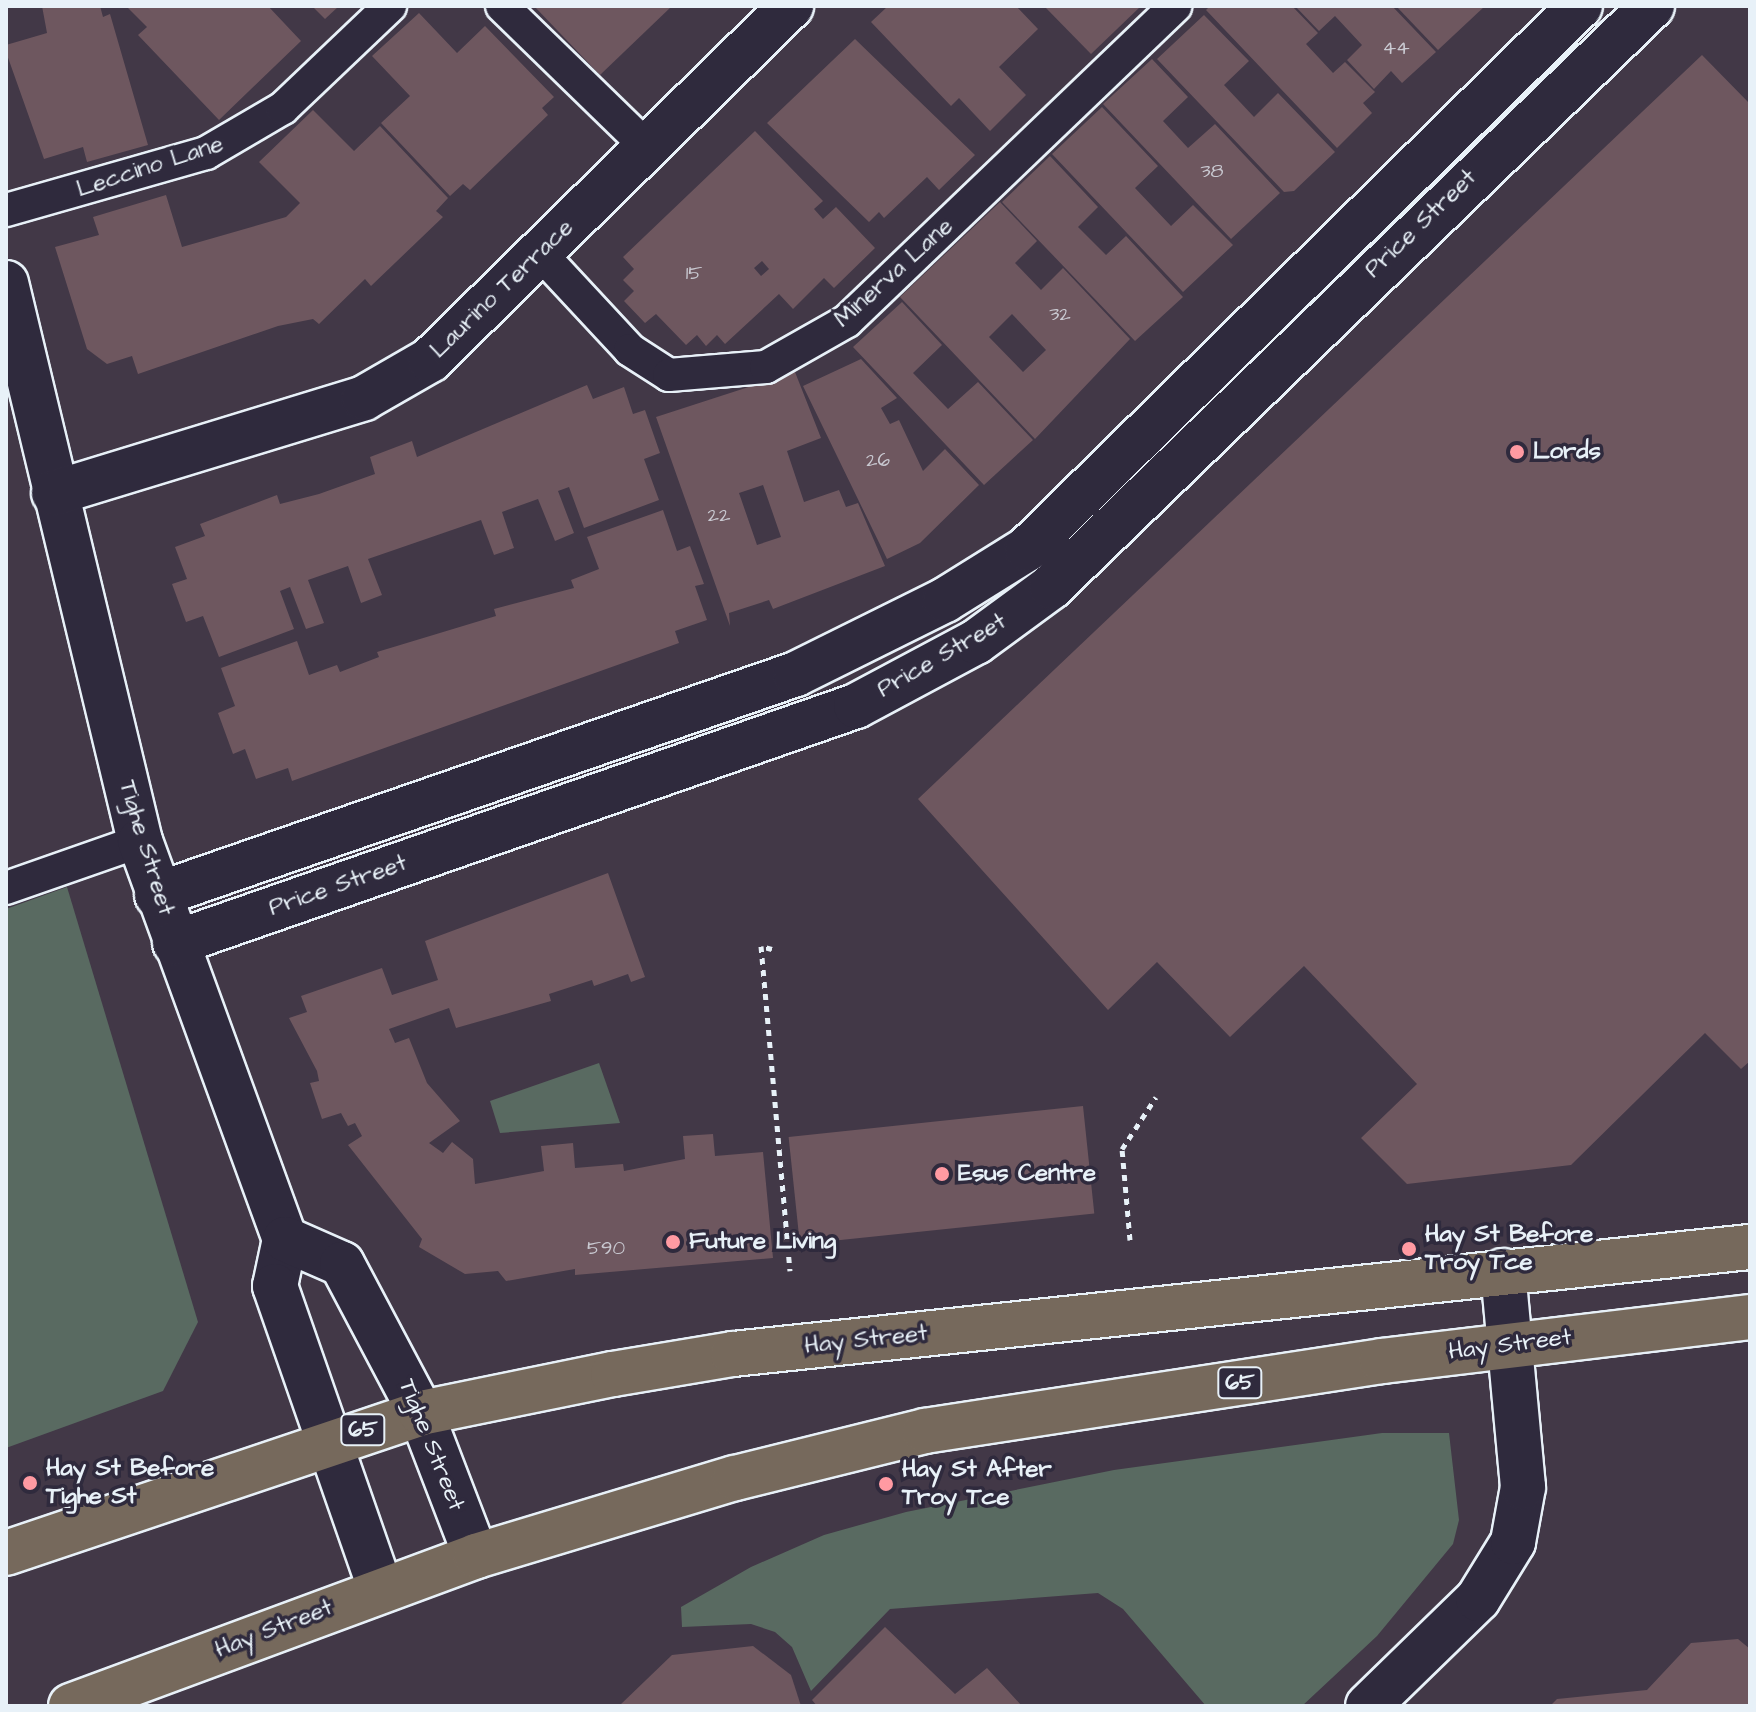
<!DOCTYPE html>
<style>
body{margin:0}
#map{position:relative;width:1756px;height:1712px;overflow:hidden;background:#423847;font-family:"Architects Daughter",sans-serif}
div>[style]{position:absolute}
.green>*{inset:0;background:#596a61}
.building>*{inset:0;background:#6e575f;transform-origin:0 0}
.path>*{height:5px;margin-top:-2.5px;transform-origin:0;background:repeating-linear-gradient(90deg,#e8f1f8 0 6px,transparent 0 12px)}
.roads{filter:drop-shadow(2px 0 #e8f1f8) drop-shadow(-2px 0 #e8f1f8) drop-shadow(0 2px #e8f1f8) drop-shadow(0 -2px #e8f1f8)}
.lane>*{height:32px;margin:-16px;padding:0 16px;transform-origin:16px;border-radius:16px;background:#2f2a3d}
.street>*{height:44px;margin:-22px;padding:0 22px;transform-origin:22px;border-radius:22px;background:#2f2a3d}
.primary>*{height:44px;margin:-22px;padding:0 22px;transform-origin:22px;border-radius:22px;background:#76695c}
.dots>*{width:22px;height:22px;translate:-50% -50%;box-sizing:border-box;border:4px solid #2f2a3d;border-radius:50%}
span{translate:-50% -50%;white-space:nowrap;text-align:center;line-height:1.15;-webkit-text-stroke:7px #2f2a3d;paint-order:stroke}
.number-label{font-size:20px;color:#cacad2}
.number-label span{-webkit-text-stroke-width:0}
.shield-label span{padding:2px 6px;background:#2f2a3d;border:2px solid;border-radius:6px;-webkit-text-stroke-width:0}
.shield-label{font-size:22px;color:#e8f1f8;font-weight:700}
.street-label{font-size:24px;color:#e8f1f8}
.poi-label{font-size:24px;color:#e8f1f8;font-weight:700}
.left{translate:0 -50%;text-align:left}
.frame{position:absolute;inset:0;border:8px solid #e8f1f8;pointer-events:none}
</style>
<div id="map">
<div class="green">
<div style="clip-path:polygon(67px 887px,198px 1322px,163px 1391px,6px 1448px,6px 909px)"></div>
<div style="clip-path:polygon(599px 1063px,620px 1123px,500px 1133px,490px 1101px)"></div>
<div style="clip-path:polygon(1382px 1433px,1449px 1433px,1459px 1520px,1453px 1544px,1377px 1636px,1302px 1706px,1206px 1706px,1123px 1609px,1098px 1593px,890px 1609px,811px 1691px,792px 1647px,775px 1632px,751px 1624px,682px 1627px,681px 1607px,751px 1567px,824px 1535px,906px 1512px,1114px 1470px)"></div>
</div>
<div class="building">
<div style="clip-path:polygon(42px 6px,100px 6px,103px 17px,110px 14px,148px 145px,87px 162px,83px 147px,44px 159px,6px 52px,6px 45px,47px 33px)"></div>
<div style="clip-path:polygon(268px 6px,301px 41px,219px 120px,138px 35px,147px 27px,128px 8px)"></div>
<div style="clip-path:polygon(312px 6px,339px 6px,325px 19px)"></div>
<div style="clip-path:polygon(534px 6px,672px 6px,600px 75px)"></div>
<div style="clip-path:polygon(888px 6px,1016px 6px,1038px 29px,999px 67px,1026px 95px,990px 131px,959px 98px,951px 106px,871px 22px)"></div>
<div style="clip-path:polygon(1044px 6px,1141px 6px,1091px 54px)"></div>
<div style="clip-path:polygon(1210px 6px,1292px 6px,1318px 33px,1306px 44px,1333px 73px,1345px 62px,1375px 92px,1363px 103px,1372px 113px,1337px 148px,1206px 10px)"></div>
<div style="clip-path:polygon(1295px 6px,1392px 6px,1436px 52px,1402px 83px,1391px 71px,1374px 89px,1347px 60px,1362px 45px,1335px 16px,1319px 31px)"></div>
<div style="clip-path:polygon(1396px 6px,1485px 6px,1438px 50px)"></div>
<div style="clip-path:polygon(419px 13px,457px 53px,485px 26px,554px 97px,542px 108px,548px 115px,470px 190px,463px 184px,450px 196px,381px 123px,410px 96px,372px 56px)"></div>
<div style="clip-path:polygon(1204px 15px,1249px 61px,1224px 85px,1254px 117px,1278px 93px,1335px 152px,1294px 191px,1284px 192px,1157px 59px)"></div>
<div style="clip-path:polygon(855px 39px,975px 155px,939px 190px,927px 177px,884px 218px,879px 212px,869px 222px,767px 123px)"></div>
<div style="clip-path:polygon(1702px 55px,1750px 104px,1750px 1061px,1741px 1069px,1705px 1033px,1571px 1165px,1407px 1184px,1361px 1138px,1417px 1084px,1304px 966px,1230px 1037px,1157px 962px,1108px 1010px,918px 799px)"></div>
<div style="clip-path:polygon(1152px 59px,1188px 97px,1163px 121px,1188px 148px,1215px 124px,1280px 193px,1231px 239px,1103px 104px)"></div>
<div style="clip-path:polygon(1102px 107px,1158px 166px,1135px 188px,1171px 226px,1193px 205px,1233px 245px,1183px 292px,1052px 154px)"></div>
<div style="clip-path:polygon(313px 110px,354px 151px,380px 126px,448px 198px,436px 211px,443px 217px,371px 286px,365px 279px,319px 324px,313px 319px,278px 326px,138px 374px,132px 356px,107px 364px,87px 349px,55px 247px,99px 235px,93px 217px,166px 195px,182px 247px,286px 217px,300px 203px,259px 162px)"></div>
<div style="clip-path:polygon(evenodd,755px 131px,823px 201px,814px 209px,823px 219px,836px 207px,875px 248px,834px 288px,824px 278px,793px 309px,779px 294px,725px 344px,717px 335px,706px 346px,697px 335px,686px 345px,656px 314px,645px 323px,624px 301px,634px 291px,623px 280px,634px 269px,623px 257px,755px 131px,762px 261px,769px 269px,761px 276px,754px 268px,762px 261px)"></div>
<div style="clip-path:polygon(1050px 156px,1098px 207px,1078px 227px,1106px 255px,1126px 236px,1183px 297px,1135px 341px,1002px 202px)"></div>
<div style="clip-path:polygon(evenodd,1000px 202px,1037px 241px,1015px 263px,1041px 290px,1063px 268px,1130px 339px,1035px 439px,900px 297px,1000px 202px,1012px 314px,1046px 350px,1023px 372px,989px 337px,1012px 314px)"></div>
<div style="clip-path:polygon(902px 302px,942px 345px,913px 373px,948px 409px,978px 382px,1033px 440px,984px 485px,853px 347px)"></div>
<div style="clip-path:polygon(861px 359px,897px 398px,881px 408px,890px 424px,899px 420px,923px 471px,945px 449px,979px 485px,920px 543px,887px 559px,803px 386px)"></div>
<div style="clip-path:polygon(evenodd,795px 372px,821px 438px,787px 451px,804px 502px,839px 490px,846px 507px,858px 503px,885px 566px,773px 609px,769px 600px,729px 613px,730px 626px,656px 417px,795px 372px,763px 485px,781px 537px,757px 545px,739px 493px,763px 485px)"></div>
<div style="clip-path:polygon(587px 385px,593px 399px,624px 387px,633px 414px,645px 410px,660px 453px,644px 459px,659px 500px,584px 528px,569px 487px,558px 491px,574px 533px,555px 541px,538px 499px,502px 512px,514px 548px,494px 555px,481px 520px,368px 559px,382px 595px,361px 603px,348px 566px,308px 580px,324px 623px,306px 629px,290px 587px,280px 591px,294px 629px,219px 657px,203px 616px,186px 622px,172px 584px,187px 579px,175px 547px,205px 536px,200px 524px,277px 495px,280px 504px,319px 494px,375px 474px,370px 457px,412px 441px,417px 457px)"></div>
<div style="clip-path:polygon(663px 510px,677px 551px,690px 546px,704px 584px,695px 586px,707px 620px,675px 631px,679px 643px,292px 781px,288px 768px,256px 779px,245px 749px,233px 754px,218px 713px,235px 706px,221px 668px,297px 641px,309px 675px,337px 665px,340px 672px,379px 657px,377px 652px,496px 616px,494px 609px,574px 588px,571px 580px,599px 569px,587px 537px)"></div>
<div style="clip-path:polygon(608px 873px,645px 977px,631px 982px,628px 974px,594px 986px,592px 980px,549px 994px,551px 1001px,456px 1028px,449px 1008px,389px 1029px,395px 1043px,409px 1038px,427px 1083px,460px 1121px,429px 1143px,443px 1153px,452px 1142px,473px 1159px,475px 1184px,544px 1171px,541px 1146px,573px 1143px,575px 1168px,623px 1164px,624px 1171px,685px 1159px,683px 1136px,713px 1134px,715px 1156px,763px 1152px,773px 1258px,575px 1275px,575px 1269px,506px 1281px,498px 1271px,465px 1274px,419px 1247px,422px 1239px,348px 1145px,362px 1136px,355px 1123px,348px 1126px,341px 1113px,322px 1119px,310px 1083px,319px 1081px,317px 1071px,289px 1018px,307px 1012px,301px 996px,382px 968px,392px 995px,438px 980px,425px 941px)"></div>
<div style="left:1083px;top:1106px;width:108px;height:296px;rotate:84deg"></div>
<div style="clip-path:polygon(885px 1627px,955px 1694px,987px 1668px,1022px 1706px,817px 1706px,812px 1700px)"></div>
<div style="clip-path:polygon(1738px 1639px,1750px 1649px,1750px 1706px,1550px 1706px,1557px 1699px,1647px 1690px,1691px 1643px)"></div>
<div style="clip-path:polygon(753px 1646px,791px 1675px,801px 1706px,619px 1706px,672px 1655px)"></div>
</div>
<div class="path">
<div style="left:772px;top:949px;width:11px;rotate:-165deg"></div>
<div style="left:761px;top:946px;width:326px;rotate:84.9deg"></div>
<div style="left:1130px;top:1240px;width:91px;rotate:-95deg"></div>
<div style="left:1122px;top:1149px;width:62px;rotate:-56.8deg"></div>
</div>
<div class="roads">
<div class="lane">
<div style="left:502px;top:6px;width:202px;rotate:44.2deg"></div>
<div style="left:6px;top:210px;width:208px;rotate:-15.9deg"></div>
<div style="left:206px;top:153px;width:89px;rotate:-30.3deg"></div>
<div style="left:283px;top:108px;width:148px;rotate:-43.6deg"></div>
<div style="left:540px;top:253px;width:132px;rotate:47.1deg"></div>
<div style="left:630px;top:350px;width:46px;rotate:32.7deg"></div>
<div style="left:669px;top:375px;width:97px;rotate:-4.7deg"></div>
<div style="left:766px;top:367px;width:93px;rotate:-29.6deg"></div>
<div style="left:847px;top:321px;width:455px;rotate:-43.8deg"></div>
<div style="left:6px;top:888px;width:142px;rotate:-19.3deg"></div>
</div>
<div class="street">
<div style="left:6px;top:283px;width:574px;rotate:76.5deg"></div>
<div style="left:140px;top:841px;width:424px;rotate:70deg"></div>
<div style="left:285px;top:1239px;width:48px;rotate:102deg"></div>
<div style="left:275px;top:1286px;width:320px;rotate:70.8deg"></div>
<div style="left:54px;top:493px;width:324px;rotate:-17deg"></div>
<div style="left:364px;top:398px;width:76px;rotate:-29.9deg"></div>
<div style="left:430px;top:360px;width:506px;rotate:-44.44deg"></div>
<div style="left:157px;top:895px;width:676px;rotate:-19.08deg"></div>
<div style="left:796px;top:674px;width:166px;rotate:-26.4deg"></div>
<div style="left:945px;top:600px;width:97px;rotate:-31.9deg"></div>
<div style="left:1027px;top:549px;width:775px;rotate:-44.48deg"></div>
<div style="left:175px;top:943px;width:721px;rotate:-19.19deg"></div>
<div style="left:856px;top:706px;width:136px;rotate:-28.1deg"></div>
<div style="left:976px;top:642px;width:93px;rotate:-36.3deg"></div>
<div style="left:1051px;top:587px;width:836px;rotate:-44.03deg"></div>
<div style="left:285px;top:1239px;width:62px;rotate:23.7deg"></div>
<div style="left:342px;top:1264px;width:169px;rotate:62.1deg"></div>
<div style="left:421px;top:1413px;width:153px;rotate:69deg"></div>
<div style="left:1368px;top:1706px;width:153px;rotate:-44.2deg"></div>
<div style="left:1478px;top:1599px;width:67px;rotate:-58.4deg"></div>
<div style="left:1513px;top:1542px;width:56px;rotate:-79.7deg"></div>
<div style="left:1523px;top:1487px;width:217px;rotate:-95.3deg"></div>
</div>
<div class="primary">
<div style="left:6px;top:1553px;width:438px;rotate:-18.6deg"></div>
<div style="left:421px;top:1413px;width:196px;rotate:-11.5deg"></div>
<div style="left:613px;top:1374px;width:122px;rotate:-9.5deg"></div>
<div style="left:733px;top:1354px;width:1023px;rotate:-6.01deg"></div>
<div style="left:71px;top:1706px;width:432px;rotate:-20.3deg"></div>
<div style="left:476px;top:1556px;width:270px;rotate:-16.8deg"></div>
<div style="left:735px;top:1478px;width:196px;rotate:-13.9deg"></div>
<div style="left:925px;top:1431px;width:462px;rotate:-8.7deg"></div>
<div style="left:1382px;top:1361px;width:371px;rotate:-6.8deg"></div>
</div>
</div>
<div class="dots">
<div style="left:1517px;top:452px;background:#ff9aa2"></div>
<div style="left:942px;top:1174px;background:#ff9aa2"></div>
<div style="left:673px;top:1242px;background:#ff9aa2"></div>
<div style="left:1409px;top:1249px;background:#ff9aa2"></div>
<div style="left:30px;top:1483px;background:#ff9aa2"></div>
<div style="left:886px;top:1484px;background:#ff9aa2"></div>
</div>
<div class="number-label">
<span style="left:1396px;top:48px">44</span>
<span style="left:1212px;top:171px">38</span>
<span style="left:694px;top:273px">15</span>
<span style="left:1060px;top:314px">32</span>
<span style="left:878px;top:460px">26</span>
<span style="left:719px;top:515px">22</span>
<span style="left:606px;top:1248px">590</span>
</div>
<div class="shield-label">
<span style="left:1240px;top:1383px">65</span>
<span style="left:363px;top:1430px">65</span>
</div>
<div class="street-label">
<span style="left:150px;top:167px;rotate:-18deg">Leccino Lane</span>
<span style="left:1421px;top:224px;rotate:-44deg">Price Street</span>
<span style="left:894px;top:273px;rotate:-42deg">Minerva Lane</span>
<span style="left:502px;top:289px;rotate:-44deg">Laurino Terrace</span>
<span style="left:942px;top:656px;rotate:-30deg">Price Street</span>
<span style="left:146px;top:848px;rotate:73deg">Tighe Street</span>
<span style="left:338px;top:886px;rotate:-19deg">Price Street</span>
<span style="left:866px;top:1340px;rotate:-6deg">Hay Street</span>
<span style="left:1510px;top:1345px;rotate:-7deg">Hay Street</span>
<span style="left:431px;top:1445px;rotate:68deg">Tighe Street</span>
<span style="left:274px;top:1629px;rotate:-21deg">Hay Street</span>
</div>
<div class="poi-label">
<span class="left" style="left:1533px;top:452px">Lords</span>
<span class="left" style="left:958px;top:1174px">Esus Centre</span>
<span class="left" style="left:1425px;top:1249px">Hay St Before<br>Troy Tce</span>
<span class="left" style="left:689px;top:1242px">Future Living</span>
<span class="left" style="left:46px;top:1483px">Hay St Before<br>Tighe St</span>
<span class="left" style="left:902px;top:1484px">Hay St After<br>Troy Tce</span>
</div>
<div class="frame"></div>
</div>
